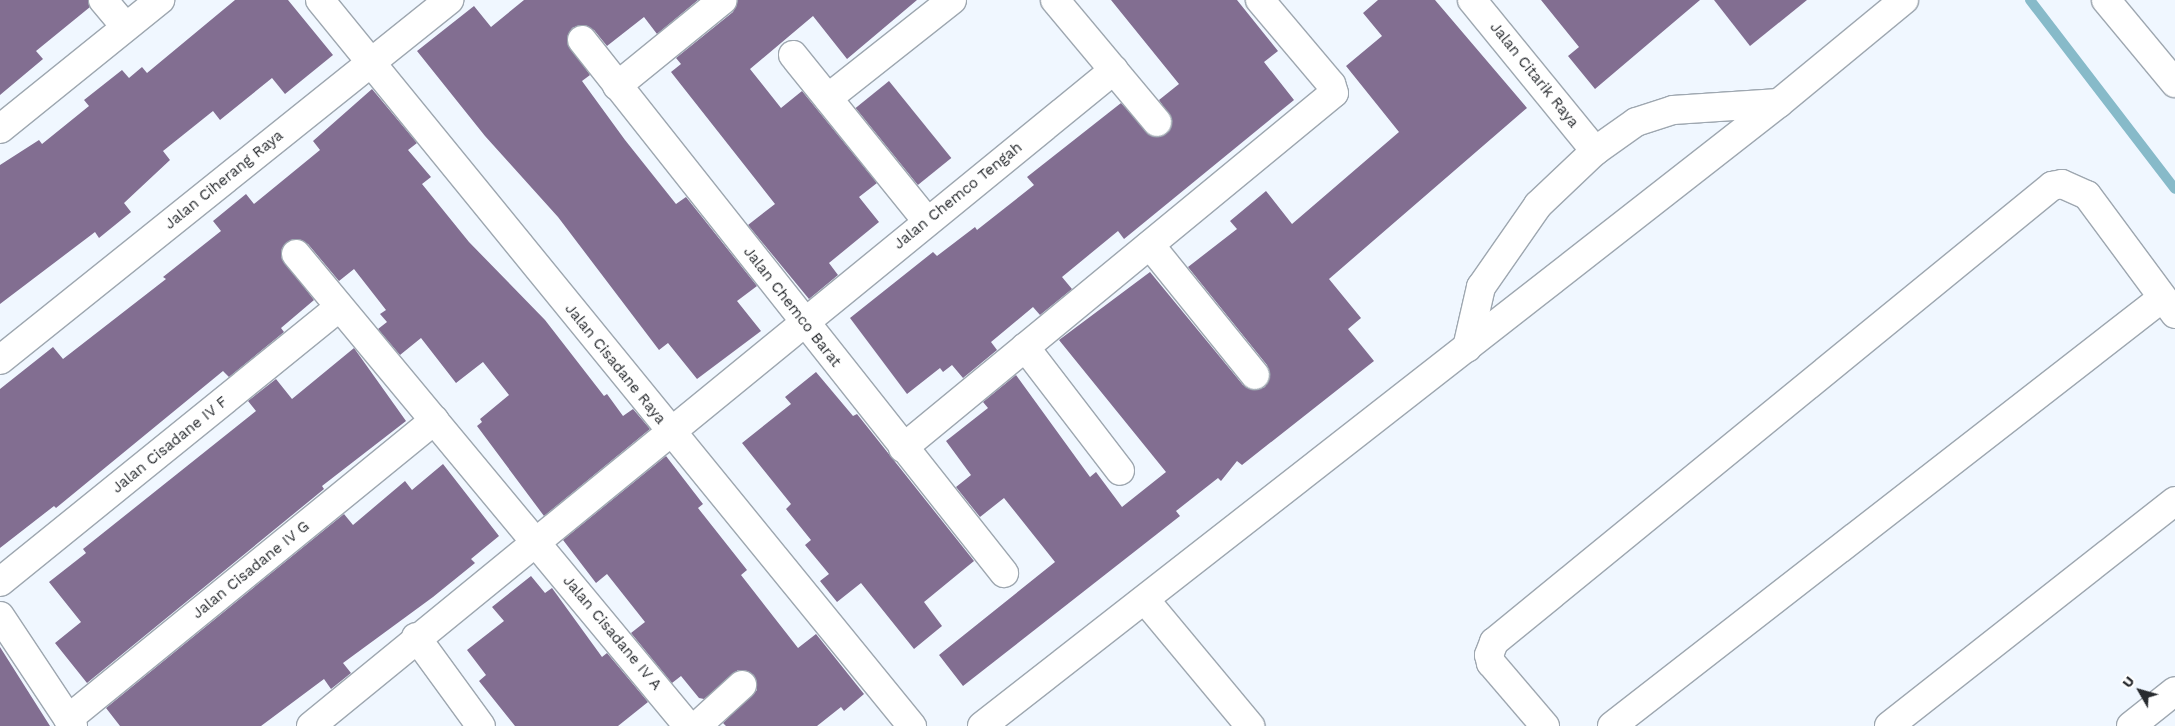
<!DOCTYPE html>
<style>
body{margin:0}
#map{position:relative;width:2175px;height:726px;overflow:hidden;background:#f0f7ff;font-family:"Work Sans",sans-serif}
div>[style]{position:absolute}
.stream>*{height:10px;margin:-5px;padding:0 5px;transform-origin:5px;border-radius:5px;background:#87bac9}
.building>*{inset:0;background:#826e91;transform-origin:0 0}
.roads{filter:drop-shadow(1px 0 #9ea7b0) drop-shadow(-1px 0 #9ea7b0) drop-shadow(0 1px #9ea7b0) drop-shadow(0 -1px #9ea7b0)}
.minor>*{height:28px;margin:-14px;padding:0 14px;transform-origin:14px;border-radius:14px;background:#fff}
span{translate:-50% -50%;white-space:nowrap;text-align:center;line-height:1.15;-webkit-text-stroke:4.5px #fff;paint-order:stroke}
.street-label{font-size:15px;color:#282b2f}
.north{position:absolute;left:2115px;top:666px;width:50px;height:50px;-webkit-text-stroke:4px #fff;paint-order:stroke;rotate:308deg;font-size:14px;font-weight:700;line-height:20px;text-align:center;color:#282b2f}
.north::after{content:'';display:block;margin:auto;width:18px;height:22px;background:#282b2f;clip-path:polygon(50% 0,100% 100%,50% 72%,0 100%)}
</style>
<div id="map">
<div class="stream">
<div style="left:2030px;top:0;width:238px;rotate:52.5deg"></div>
</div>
<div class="building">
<div style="clip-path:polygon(0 0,88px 0,90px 7px,36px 51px,43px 59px,0 95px)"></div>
<div style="clip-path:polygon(235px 0,288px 0,333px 55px,285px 94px,272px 78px,220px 120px,213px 111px,163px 151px,170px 160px,124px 203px,131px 212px,99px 238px,95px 232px,0 304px,0 165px,39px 140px,42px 144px,89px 106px,84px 100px,122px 70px,129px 78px,142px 67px,147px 73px)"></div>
<div style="clip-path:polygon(524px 0,698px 0,657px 34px,644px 17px,607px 46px,594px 30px,580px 25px,572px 28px,567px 42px,590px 75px,582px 81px,625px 140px,676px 204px,686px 197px,757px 286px,737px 301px,761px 331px,697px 379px,668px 343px,659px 350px,558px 217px,485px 136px,417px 51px,474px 6px,491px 27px)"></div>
<div style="clip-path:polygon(738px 0,917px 0,847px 59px,813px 16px,750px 69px,781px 108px,802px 91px,877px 183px,859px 197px,879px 222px,829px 263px,838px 275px,809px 299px,748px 225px,775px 204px,671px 72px,681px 64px,676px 58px,733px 12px)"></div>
<div style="clip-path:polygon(1111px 0,1237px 0,1278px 51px,1264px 62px,1294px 100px,1124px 239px,1118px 231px,1062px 277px,1072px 289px,1040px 315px,1033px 307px,991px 342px,997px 350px,963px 378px,952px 365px,943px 372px,940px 368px,907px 394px,850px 318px,933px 252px,937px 256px,975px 227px,977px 230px,1034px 185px,1027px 177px,1121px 103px,1151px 136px,1160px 137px,1171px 128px,1172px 119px,1159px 100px,1179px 84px)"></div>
<div style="clip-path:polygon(1378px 0,1435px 0,1527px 108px,1329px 279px,1361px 318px,1348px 329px,1374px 361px,1242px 465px,1237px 461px,1221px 481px,1218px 478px,1176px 511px,1180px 516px,963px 686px,939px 655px,1055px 562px,1004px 498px,980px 517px,956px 487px,971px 475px,946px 441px,988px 408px,983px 402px,1016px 375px,1090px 477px,1096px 472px,1122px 507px,1166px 472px,1059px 340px,1150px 272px,1243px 385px,1257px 390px,1265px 387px,1270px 373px,1267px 365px,1188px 267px,1237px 229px,1230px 221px,1266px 191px,1292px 224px,1399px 132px,1346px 66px,1382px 36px,1363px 13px)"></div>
<div style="clip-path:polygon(1541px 0,1700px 0,1595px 89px,1568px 56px,1579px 47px)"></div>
<div style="clip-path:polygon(1714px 0,1807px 0,1750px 46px)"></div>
<div style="left:889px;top:81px;width:99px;height:43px;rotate:51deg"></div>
<div style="clip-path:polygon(372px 89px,417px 143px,408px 150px,431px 177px,422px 184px,469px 242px,545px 320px,604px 396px,607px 394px,623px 416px,633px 409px,650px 429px,544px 516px,477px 426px,482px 422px,480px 419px,509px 395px,483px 362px,456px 383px,421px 338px,400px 355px,378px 329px,387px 322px,380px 314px,386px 310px,354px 269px,339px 281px,308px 244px,293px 239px,282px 248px,281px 257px,314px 300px,281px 328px,284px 332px,229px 377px,223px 371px,56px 508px,54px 506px,0 548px,0 389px,53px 347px,63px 359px,166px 279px,163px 277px,221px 231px,213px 221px,246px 194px,254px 204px,320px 150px,313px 141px)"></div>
<div style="clip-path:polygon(354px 348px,406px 421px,322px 486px,324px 489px,87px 683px,55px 643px,81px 622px,49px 582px,86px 553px,83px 549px,256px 411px,248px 401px,276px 379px,292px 399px)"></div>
<div style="clip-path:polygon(816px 372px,853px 416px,857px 414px,974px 561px,924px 602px,942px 626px,914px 649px,861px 583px,837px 602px,820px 581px,829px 574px,805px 545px,811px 540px,786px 509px,791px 504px,742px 443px,791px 404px,785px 397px)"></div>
<div style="clip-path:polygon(666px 456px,703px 504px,698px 508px,747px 570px,741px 575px,798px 648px,816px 634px,864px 694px,844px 711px,841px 707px,817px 726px,726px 726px,723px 723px,757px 690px,754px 675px,738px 670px,704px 699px,699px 698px,681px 676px,672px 683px,631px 633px,645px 622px,607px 574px,596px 583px,563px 540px)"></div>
<div style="clip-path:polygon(443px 464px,499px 536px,471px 559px,475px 563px,433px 597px,343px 663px,351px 673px,331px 689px,324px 679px,261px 726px,120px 726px,106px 708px,344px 514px,353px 525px,405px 481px,412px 490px)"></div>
<div style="clip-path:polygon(531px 576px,545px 593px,552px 588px,602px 657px,607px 653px,648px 702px,618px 726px,515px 726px,479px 681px,486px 675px,467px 650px,504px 621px,492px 607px)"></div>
<div style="clip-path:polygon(0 647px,24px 685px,50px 726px,0 726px)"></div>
</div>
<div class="roads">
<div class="minor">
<div style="left:103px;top:0;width:35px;rotate:50deg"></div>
<div style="left:320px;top:0;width:937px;rotate:50.81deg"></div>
<div style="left:1055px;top:0;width:159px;rotate:50.1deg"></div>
<div style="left:1472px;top:0;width:195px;rotate:50.8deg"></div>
<div style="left:2106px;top:0;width:108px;rotate:50.3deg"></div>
<div style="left:582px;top:40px;width:680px;rotate:51.63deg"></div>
<div style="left:793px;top:55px;width:213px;rotate:51.1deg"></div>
<div style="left:617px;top:86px;width:136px;rotate:-39.1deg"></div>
<div style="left:828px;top:98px;width:158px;rotate:-38.3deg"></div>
<div style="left:0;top:129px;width:206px;rotate:-38.9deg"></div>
<div style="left:1150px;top:245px;width:167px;rotate:51.1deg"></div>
<div style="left:296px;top:254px;width:614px;rotate:50.29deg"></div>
<div style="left:1025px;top:347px;width:156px;rotate:52.5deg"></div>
<div style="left:1467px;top:348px;width:63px;rotate:-77.1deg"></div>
<div style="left:1481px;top:287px;width:100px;rotate:-55.2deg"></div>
<div style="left:1538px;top:205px;width:79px;rotate:-43.5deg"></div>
<div style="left:1595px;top:151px;width:50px;rotate:-35.3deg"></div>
<div style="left:1636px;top:122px;width:39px;rotate:-18deg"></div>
<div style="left:1673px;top:110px;width:106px;rotate:-3.8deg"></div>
<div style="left:0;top:360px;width:576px;rotate:-38.72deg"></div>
<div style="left:903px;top:448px;width:558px;rotate:-39.48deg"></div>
<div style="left:1334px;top:93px;width:9px;rotate:-108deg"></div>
<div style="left:1331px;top:84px;width:110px;rotate:-130.2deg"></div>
<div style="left:0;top:582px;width:437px;rotate:-39deg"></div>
<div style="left:1146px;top:601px;width:163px;rotate:50.2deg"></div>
<div style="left:0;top:616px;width:132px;rotate:56.4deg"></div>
<div style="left:416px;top:637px;width:110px;rotate:53.9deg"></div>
<div style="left:68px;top:719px;width:473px;rotate:-39.2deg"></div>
<div style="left:311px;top:726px;width:1037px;rotate:-39.25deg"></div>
<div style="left:697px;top:726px;width:61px;rotate:-42.3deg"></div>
<div style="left:982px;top:726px;width:1012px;rotate:-38.01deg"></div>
<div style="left:1779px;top:103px;width:162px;rotate:-39.5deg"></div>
<div style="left:1545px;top:726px;width:83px;rotate:-130.6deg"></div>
<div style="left:1491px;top:663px;width:8px;rotate:-104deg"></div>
<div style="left:1489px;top:655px;width:14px;rotate:-69deg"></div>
<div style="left:1494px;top:642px;width:721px;rotate:-39.26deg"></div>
<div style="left:2052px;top:186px;width:10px;rotate:-11deg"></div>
<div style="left:2062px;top:184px;width:27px;rotate:24deg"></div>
<div style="left:2087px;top:195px;width:148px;rotate:53.5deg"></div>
<div style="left:1612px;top:726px;width:697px;rotate:-37.89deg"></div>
<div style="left:1889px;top:726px;width:364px;rotate:-38.2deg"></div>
<div style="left:2131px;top:726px;width:56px;rotate:-38.5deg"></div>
</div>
</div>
<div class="street-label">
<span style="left:1534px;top:75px;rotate:51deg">Jalan Citarik Raya</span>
<span style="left:224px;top:180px;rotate:-39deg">Jalan Ciherang Raya</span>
<span style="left:958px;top:196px;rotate:-39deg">Jalan Chemco Tengah</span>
<span style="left:792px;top:307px;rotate:52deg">Jalan Chemco Barat</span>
<span style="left:615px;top:364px;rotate:51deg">Jalan Cisadane Raya</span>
<span style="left:170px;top:445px;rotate:-39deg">Jalan Cisadane IV F</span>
<span style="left:251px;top:570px;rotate:-39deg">Jalan Cisadane IV G</span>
<span style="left:612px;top:633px;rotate:50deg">Jalan Cisadane IV A</span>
</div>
<div class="north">U</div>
</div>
